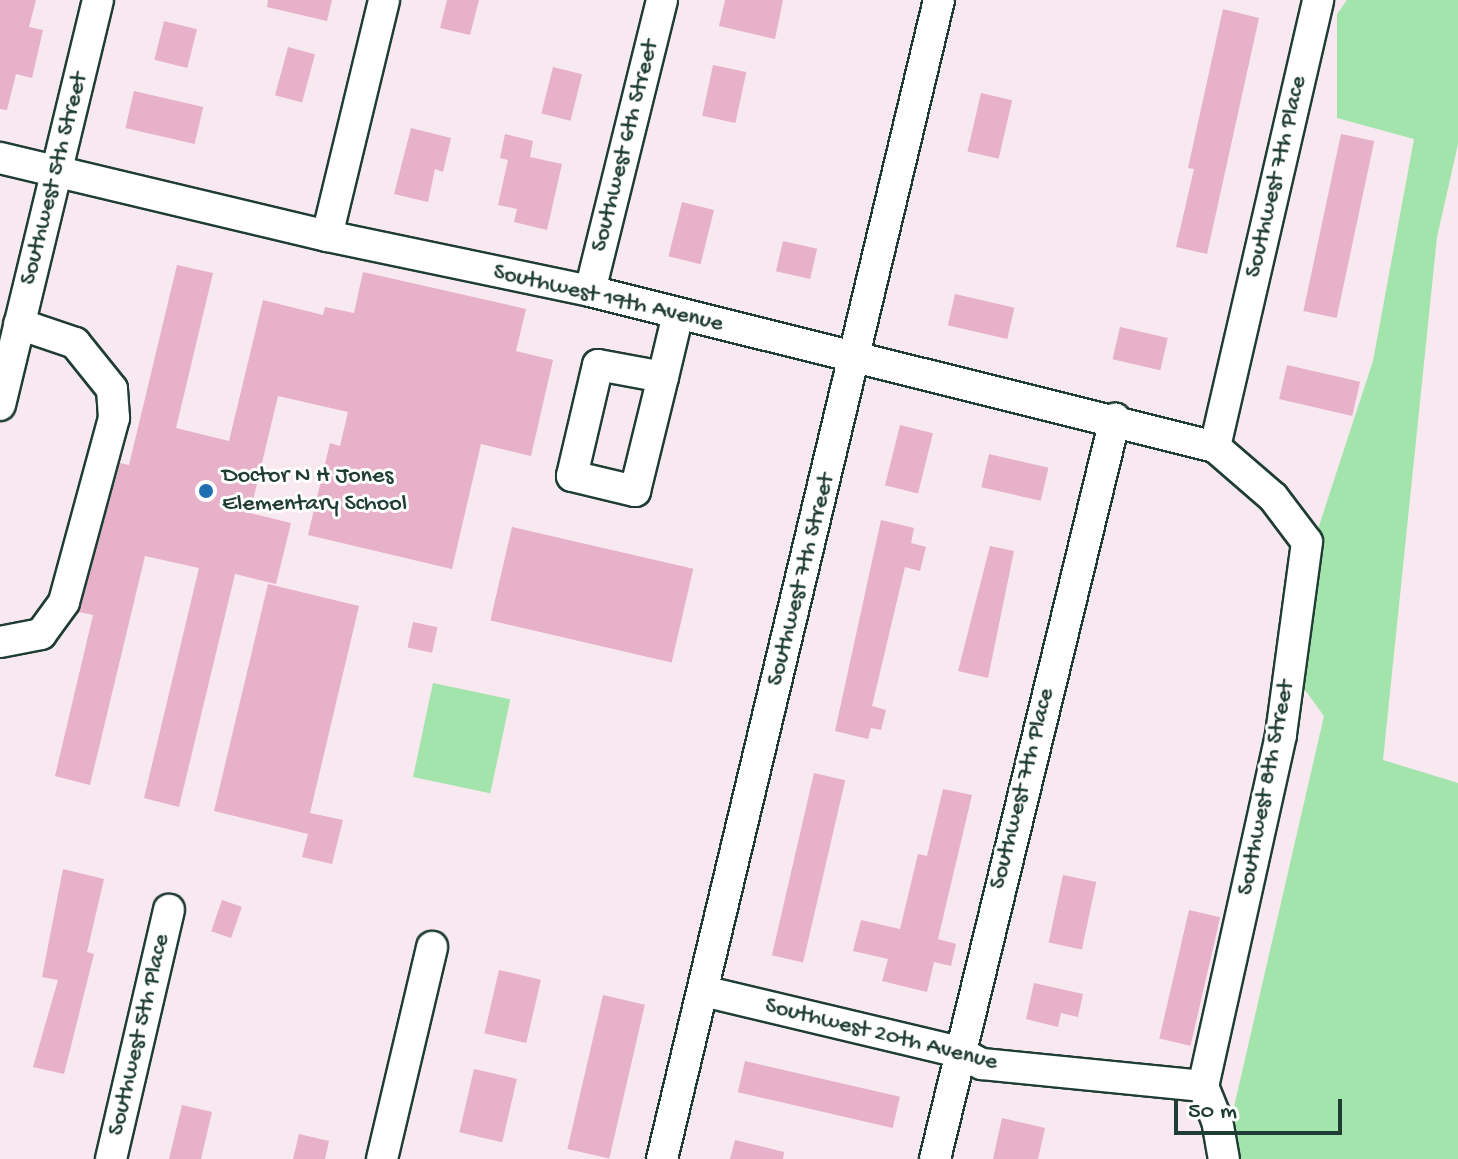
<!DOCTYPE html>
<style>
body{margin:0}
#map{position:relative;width:1458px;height:1159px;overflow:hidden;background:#f8e8ef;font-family:"Gochi Hand",sans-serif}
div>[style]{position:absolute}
.green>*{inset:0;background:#a3e3ac;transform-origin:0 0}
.building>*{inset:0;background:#e7b1c9;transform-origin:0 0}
.roads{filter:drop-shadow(2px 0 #1f3d34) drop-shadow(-2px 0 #1f3d34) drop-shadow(0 2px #1f3d34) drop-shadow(0 -2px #1f3d34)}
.minor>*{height:30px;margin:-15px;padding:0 15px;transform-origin:15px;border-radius:15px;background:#fff}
.dots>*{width:22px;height:22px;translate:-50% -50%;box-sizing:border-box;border:4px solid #fff;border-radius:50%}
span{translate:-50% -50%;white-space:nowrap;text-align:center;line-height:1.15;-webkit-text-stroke:6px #fff;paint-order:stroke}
.street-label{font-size:24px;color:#1f3d34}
.poi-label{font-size:24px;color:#1f3d34}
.left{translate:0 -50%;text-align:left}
.scale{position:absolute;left:1174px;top:1099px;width:168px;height:36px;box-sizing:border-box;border:4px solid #1f3d34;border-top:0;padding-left:10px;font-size:24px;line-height:28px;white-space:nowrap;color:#1f3d34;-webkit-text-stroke:6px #fff;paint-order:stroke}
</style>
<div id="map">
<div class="green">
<div style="clip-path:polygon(1347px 0,1458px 0,1458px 144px,1437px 237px,1383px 760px,1458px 783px,1458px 1159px,1222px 1159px,1324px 716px,1302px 686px,1316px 535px,1373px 361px,1414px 139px,1337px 118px,1337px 14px)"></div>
<div style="left:433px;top:683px;width:79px;height:96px;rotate:12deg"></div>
</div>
<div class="building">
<div style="clip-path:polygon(0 0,36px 0,29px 27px,43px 30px,32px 78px,16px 74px,7px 110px,0 109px)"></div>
<div style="clip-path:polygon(268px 0,332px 0,327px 21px,267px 7px)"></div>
<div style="clip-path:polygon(447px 0,479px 0,470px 35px,440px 28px)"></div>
<div style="clip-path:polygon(725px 0,783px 0,775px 39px,719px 26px)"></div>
<div style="clip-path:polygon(1223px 9px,1259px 18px,1207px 254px,1176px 247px,1194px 169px,1188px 168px)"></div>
<div style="left:164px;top:21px;width:34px;height:40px;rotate:14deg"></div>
<div style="left:288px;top:47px;width:28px;height:50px;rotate:15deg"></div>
<div style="left:713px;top:65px;width:34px;height:52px;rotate:12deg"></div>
<div style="left:553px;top:67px;width:30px;height:48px;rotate:14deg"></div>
<div style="left:134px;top:91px;width:71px;height:38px;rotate:13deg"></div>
<div style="left:981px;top:93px;width:32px;height:60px;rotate:13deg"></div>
<div style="clip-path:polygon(411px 128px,451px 138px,443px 172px,435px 169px,428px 202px,394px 194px)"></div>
<div style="clip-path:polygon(505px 134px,533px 141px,530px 157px,562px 164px,547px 230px,514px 222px,517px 209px,498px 205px,508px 160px,500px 158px)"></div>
<div style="left:1341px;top:134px;width:34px;height:181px;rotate:12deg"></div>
<div style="left:682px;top:202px;width:33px;height:56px;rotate:14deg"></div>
<div style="left:783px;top:241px;width:35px;height:31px;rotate:13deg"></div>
<div style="clip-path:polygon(177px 265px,213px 273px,176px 428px,229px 441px,263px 300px,323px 315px,325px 307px,354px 313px,363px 272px,526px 309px,516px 351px,553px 360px,531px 456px,481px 444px,452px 569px,308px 535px,330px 443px,340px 446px,348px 412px,278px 396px,250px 513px,291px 523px,276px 584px,235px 574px,179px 807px,144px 798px,199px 568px,145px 556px,90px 785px,55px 776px,93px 615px,79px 612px,120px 463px,129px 465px)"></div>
<div style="left:955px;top:294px;width:61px;height:32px;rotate:13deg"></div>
<div style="left:1120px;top:327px;width:49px;height:33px;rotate:13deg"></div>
<div style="left:1287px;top:365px;width:75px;height:35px;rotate:13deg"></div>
<div style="left:900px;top:425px;width:34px;height:62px;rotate:14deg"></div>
<div style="left:989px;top:454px;width:61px;height:34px;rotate:13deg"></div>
<div style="clip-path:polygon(881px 520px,914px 528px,911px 543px,926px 547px,920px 571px,905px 567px,872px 706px,886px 710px,881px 730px,871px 728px,868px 739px,835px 731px)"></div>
<div style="left:512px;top:527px;width:186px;height:96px;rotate:13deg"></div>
<div style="clip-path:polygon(990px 546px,1014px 551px,988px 678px,958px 671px)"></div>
<div style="clip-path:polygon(268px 584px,359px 606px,310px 813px,343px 820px,332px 864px,302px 857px,308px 834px,214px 811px)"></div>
<div style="left:413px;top:622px;width:25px;height:26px;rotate:12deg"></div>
<div style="left:814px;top:773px;width:32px;height:187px;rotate:13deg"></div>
<div style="clip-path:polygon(943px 789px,972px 795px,938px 939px,956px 944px,951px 966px,934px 962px,927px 992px,882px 981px,888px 959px,853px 951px,861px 920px,900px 929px,918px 854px,927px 856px)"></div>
<div style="clip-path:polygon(63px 869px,104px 879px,87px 952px,94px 954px,64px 1074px,33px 1067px,58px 980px,42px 977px)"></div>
<div style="left:1063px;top:875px;width:34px;height:69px;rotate:12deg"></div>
<div style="left:222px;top:900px;width:21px;height:33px;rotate:19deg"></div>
<div style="left:1189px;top:910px;width:32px;height:132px;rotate:13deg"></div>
<div style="left:499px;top:970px;width:43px;height:65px;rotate:13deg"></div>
<div style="clip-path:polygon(1034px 983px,1083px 994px,1078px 1017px,1061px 1013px,1058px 1027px,1026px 1019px)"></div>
<div style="left:603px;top:995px;width:43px;height:158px;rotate:13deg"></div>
<div style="left:745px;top:1061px;width:159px;height:32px;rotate:13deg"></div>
<div style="left:474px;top:1069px;width:44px;height:65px;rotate:13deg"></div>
<div style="clip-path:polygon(182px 1105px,212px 1112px,201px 1159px,169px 1159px)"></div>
<div style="clip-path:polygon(1002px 1118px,1045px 1128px,1038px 1159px,993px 1159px)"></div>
<div style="clip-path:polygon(299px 1134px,329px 1141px,325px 1159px,293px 1159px)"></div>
<div style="clip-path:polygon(735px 1140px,784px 1152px,783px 1159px,730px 1159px)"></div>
</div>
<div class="roads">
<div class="minor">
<div style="left:0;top:158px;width:336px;rotate:13.4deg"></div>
<div style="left:327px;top:236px;width:269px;rotate:11.8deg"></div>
<div style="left:590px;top:291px;width:644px;rotate:14.01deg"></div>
<div style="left:1215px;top:447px;width:77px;rotate:40.8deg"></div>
<div style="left:1273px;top:497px;width:56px;rotate:52.9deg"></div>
<div style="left:1307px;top:542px;width:195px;rotate:97.7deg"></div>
<div style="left:1281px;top:735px;width:360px;rotate:102.5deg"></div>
<div style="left:1203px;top:1086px;width:37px;rotate:68deg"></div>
<div style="left:1217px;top:1120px;width:40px;rotate:80deg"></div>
<div style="left:327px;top:236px;width:243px;rotate:-76.4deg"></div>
<div style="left:590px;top:291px;width:300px;rotate:-76.1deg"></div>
<div style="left:663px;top:377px;width:66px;rotate:-169.5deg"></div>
<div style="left:598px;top:365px;width:114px;rotate:103.2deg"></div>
<div style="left:572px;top:476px;width:65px;rotate:13.4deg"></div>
<div style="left:635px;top:491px;width:117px;rotate:-76.2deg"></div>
<div style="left:663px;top:377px;width:65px;rotate:-76.6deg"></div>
<div style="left:0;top:405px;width:417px;rotate:-76.4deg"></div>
<div style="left:1215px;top:447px;width:459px;rotate:-77deg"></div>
<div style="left:0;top:642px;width:42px;rotate:-11deg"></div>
<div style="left:41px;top:634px;width:39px;rotate:-54deg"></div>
<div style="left:64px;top:602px;width:191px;rotate:-74.8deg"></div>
<div style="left:114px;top:418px;width:29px;rotate:-94deg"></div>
<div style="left:112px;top:389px;width:59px;rotate:-128.8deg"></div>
<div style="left:75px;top:343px;width:59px;rotate:-161.3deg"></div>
<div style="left:703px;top:991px;width:263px;rotate:13.4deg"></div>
<div style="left:959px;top:1052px;width:26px;rotate:28deg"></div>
<div style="left:982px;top:1064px;width:222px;rotate:5.7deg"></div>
<div style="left:111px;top:1159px;width:256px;rotate:-76.9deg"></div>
<div style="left:382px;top:1159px;width:218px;rotate:-76.7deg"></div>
<div style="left:662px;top:1159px;width:1192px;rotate:-76.56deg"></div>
<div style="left:935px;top:1159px;width:762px;rotate:-76.33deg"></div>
</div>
</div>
<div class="dots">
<div style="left:206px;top:491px;background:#1f6fb2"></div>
</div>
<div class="street-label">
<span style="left:626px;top:146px;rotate:-76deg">Southwest 6th Street</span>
<span style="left:1277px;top:177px;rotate:-77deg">Southwest 7th Place</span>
<span style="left:55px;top:179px;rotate:-76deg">Southwest 5th Street</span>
<span style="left:608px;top:299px;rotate:13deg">Southwest 19th Avenue</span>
<span style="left:802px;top:580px;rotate:-76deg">Southwest 7th Street</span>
<span style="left:1267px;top:788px;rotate:-79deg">Southwest 8th Street</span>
<span style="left:1023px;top:789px;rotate:-76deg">Southwest 7th Place</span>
<span style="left:140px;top:1035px;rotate:-77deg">Southwest 5th Place</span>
<span style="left:881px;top:1035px;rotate:14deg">Southwest 20th Avenue</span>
</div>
<div class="poi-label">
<span class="left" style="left:222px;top:491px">Doctor N H Jones<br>Elementary School</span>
</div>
<div class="scale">50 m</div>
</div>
